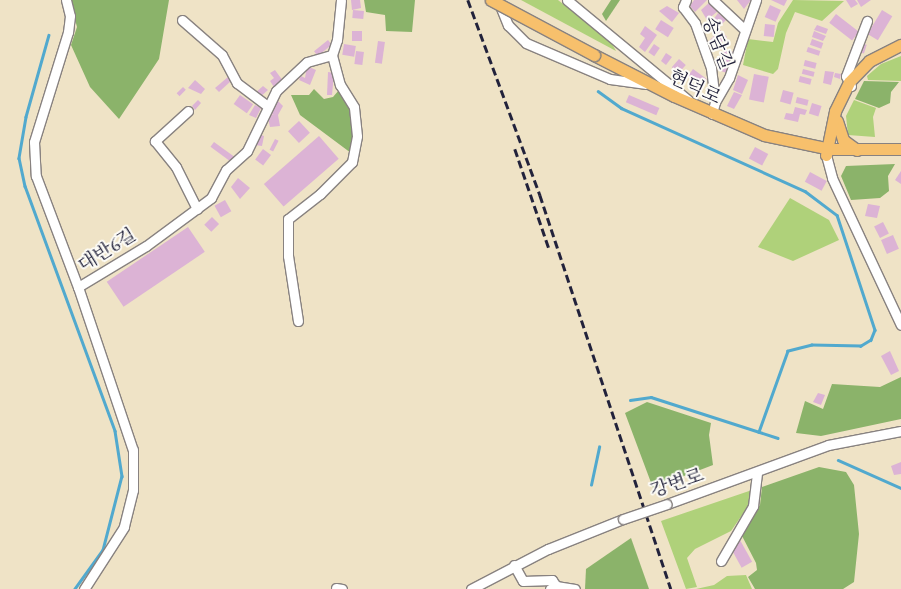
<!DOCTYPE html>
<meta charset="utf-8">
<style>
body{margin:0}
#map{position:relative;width:901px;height:589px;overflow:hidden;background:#efe3c6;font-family:"EB Garamond","Noto Serif KR",serif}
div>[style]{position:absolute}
.green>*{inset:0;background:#afd17a}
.forest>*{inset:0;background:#8bb36a}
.stream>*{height:2.5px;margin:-1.25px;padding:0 1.25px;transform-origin:1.25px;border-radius:1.25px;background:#51a9ce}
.building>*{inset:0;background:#dcb3d5;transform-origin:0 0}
.roads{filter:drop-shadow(1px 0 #888280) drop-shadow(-1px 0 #888280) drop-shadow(0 1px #888280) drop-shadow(0 -1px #888280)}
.minor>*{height:9px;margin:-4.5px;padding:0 4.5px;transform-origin:4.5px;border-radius:4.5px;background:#fff}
.major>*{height:11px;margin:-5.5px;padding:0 5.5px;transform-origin:5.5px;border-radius:5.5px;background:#f7c06c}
.rail>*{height:2.5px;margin-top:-1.25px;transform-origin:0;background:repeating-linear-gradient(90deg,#22223b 0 8px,transparent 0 12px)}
.bridges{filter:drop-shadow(1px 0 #888280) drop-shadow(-1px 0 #888280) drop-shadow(0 1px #888280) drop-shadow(0 -1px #888280)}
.minor-bridge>*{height:9px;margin:-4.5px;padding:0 4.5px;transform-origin:4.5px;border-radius:4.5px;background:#fff}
.major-bridge>*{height:11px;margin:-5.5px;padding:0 5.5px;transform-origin:5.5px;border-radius:5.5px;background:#f7c06c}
span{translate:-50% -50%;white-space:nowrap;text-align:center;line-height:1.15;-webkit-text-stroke:4px #fdfcf7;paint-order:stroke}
.street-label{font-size:19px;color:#22223b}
</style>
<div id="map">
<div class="green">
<div style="clip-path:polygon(521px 0,558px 0,611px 42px,616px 51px)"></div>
<div style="clip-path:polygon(793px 0,844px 1px,822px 21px,795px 12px,786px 33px,778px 69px,773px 74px,743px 65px,748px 39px,773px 42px,778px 23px)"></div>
<div style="clip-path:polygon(901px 56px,901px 81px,868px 80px,867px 76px,881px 64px)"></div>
<div style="clip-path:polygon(854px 100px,876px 108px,873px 117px,875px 137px,848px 135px,846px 116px)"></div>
<div style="clip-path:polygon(790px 198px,829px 220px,839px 240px,793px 261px,758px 247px)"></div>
<div style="clip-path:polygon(752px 490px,749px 505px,731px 531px,695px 549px,687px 558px,697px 587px,686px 589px,661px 521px)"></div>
<div style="clip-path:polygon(746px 575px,752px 589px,696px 589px,714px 585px,727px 576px)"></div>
</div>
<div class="forest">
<div style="clip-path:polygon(70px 0,169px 0,159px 59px,119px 119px,90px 87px,71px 45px,77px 27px)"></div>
<div style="clip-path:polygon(364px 0,415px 0,412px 32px,386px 31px,385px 15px,366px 12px)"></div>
<div style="clip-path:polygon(611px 0,620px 0,606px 21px,602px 14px)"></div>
<div style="clip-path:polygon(864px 81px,899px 82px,891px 92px,890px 103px,879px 108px,855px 99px)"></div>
<div style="clip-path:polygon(314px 89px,324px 99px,333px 97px,339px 90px,352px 108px,354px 137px,351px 153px,300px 115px,291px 95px,309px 95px)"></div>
<div style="clip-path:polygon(895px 164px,888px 176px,889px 191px,880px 198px,851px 200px,841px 176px,846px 166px)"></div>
<div style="clip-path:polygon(901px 377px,901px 419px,821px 436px,796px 433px,805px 401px,823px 409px,832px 384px,880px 387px)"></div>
<div style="clip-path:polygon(647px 402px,711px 423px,709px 435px,713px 465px,653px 488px,625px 413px)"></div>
<div style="clip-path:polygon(819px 467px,846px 472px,854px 485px,859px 534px,854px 582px,843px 589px,755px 589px,748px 577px,757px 570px,756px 563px,740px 532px,760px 505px,762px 487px)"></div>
<div style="clip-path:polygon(631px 538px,649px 589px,585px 589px,586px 569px)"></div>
</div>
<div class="stream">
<div style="left:49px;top:35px;width:85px;rotate:105.7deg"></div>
<div style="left:26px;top:117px;width:42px;rotate:99.7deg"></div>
<div style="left:19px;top:158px;width:29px;rotate:78deg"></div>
<div style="left:25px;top:186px;width:261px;rotate:69.8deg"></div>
<div style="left:115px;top:431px;width:46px;rotate:81.2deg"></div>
<div style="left:122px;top:476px;width:76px;rotate:104.4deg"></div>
<div style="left:103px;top:550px;width:48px;rotate:125.7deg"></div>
<div style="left:598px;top:91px;width:29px;rotate:36deg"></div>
<div style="left:621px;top:108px;width:202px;rotate:24.3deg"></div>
<div style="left:805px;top:191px;width:40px;rotate:37deg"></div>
<div style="left:837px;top:215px;width:121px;rotate:71.7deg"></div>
<div style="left:875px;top:330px;width:11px;rotate:112deg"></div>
<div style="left:871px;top:340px;width:12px;rotate:149deg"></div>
<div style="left:861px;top:346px;width:49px;rotate:-178.8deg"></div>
<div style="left:812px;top:345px;width:25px;rotate:166deg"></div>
<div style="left:788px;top:351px;width:86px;rotate:109.7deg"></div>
<div style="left:630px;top:400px;width:21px;rotate:-8deg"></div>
<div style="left:651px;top:397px;width:133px;rotate:17.9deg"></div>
<div style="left:838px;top:460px;width:69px;rotate:24deg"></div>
<div style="left:591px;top:485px;width:39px;rotate:-78deg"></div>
</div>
<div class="building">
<div style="clip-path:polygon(351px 0,360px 0,361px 8px,352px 10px)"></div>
<div style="clip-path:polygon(694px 0,707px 0,695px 12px,690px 6px)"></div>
<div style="clip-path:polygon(737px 0,751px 0,744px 9px)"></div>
<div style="clip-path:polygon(771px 0,787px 0,784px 6px)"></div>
<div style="clip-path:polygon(846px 0,855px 0,858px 4px,851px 8px)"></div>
<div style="clip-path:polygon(857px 0,871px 0,861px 7px)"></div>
<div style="clip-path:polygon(710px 2px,718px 11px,707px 20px,701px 10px)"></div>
<div style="left:770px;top:5px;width:12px;height:13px;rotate:24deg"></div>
<div style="clip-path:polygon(667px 6px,679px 13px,672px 22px,659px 11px)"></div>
<div style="left:353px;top:10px;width:11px;height:8px;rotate:5deg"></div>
<div style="left:882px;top:10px;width:12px;height:28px;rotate:31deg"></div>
<div style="clip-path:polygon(718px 13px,726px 20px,718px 28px,711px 23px)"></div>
<div style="left:836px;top:14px;width:29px;height:11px;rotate:38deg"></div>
<div style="left:661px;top:20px;width:15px;height:11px;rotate:32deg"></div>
<div style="left:765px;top:24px;width:10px;height:12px;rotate:6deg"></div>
<div style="clip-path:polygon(817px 25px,828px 29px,826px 34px,814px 30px)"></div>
<div style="clip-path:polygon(645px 26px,657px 35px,645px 52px,639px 47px,645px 38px,640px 34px)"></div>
<div style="left:720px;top:30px;width:10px;height:18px;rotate:45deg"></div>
<div style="left:352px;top:31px;width:10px;height:10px"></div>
<div style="clip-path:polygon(814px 31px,826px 36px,823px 41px,812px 37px)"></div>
<div style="left:812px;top:39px;width:12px;height:6px;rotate:20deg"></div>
<div style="left:328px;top:40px;width:6px;height:18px;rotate:51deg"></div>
<div style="left:378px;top:41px;width:7px;height:22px;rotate:8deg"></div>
<div style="left:861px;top:43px;width:6px;height:9px;rotate:18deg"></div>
<div style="left:344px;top:44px;width:12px;height:11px;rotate:9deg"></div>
<div style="left:654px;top:44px;width:7px;height:10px;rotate:34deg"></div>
<div style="left:808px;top:47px;width:13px;height:5px;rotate:18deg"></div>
<div style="left:724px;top:49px;width:10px;height:22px;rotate:17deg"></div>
<div style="left:356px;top:51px;width:8px;height:13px;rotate:7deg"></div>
<div style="clip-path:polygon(666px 53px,672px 57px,666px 65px,661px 61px)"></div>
<div style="left:679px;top:59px;width:9px;height:11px;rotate:41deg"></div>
<div style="left:805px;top:60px;width:12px;height:6px;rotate:14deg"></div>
<div style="clip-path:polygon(307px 66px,316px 70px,310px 85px,299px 80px,301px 76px,305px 78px)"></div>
<div style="left:693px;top:69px;width:17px;height:8px;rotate:36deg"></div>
<div style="left:803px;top:69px;width:12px;height:5px;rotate:14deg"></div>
<div style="clip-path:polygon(275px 70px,283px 81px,274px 87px,270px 81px,274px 78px,270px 73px)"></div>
<div style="clip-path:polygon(825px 71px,834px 72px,831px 85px,823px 83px)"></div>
<div style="clip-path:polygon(328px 72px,334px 73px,332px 95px,327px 95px)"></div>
<div style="clip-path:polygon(835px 73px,841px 74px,840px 79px,834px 77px)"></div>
<div style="left:754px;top:74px;width:15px;height:26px;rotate:11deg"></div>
<div style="clip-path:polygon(738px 75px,748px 80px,742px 94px,733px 90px)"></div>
<div style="left:800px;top:76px;width:12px;height:6px;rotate:14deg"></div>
<div style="clip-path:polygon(228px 77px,231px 81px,219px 92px,215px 88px)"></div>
<div style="clip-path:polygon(195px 80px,205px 89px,201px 94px,188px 88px)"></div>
<div style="clip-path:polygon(263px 86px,268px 90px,259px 98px,254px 94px)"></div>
<div style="left:183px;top:87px;width:4px;height:9px;rotate:45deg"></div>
<div style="left:783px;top:90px;width:11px;height:12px;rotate:15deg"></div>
<div style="clip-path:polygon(734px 92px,742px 95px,734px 109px,727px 106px)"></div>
<div style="left:240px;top:95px;width:16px;height:11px;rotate:35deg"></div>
<div style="left:629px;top:95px;width:33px;height:8px;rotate:23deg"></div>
<div style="left:797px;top:97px;width:12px;height:6px;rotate:14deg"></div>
<div style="clip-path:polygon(275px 98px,283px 106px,278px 115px,280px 126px,270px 127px,267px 114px,274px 115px,267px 112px)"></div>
<div style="clip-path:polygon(198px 100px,201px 103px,195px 110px,192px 106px)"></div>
<div style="left:812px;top:103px;width:10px;height:11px;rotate:17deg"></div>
<div style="clip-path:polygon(255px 105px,261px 108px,256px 118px,249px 115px)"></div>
<div style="clip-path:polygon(795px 107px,807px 110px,805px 115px,800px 114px,798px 122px,784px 119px,786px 113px,793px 114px)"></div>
<div style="left:299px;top:121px;width:16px;height:15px;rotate:47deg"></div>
<div style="clip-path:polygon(258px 134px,264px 136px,262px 146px,255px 145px)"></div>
<div style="left:319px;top:136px;width:30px;height:73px;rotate:49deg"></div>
<div style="left:275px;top:139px;width:4px;height:12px;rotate:27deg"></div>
<div style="left:214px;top:142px;width:26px;height:6px;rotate:36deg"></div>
<div style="left:755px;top:147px;width:15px;height:13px;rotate:28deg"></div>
<div style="left:263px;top:149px;width:10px;height:13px;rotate:37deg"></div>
<div style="clip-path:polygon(901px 171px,901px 184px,895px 180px)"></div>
<div style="left:810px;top:172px;width:19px;height:11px;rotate:28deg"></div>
<div style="clip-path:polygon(238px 178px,250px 188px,240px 199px,231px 187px)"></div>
<div style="left:225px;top:200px;width:13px;height:12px;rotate:61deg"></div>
<div style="clip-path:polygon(868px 204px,880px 206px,877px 218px,865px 216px)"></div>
<div style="left:212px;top:217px;width:10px;height:11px;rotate:45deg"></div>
<div style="left:883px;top:222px;width:13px;height:10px;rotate:63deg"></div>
<div style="left:188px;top:227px;width:30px;height:98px;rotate:56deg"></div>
<div style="left:893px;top:235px;width:15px;height:13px;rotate:67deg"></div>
<div style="clip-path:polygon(890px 351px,899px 371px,891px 375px,881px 356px)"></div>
<div style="clip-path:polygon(818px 393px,825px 395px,821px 405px,813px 402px)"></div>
<div style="clip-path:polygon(901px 462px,901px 474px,894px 475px,891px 466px)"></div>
<div style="left:740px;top:540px;width:25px;height:12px;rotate:61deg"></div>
</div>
<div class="roads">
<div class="minor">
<div style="left:66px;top:0;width:16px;rotate:76deg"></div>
<div style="left:70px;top:16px;width:16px;rotate:97deg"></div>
<div style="left:68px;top:32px;width:115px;rotate:107.2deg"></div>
<div style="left:34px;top:142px;width:34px;rotate:87deg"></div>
<div style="left:36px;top:176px;width:119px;rotate:69.3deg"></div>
<div style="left:78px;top:287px;width:172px;rotate:71.4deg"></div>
<div style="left:133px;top:450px;width:40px;rotate:90deg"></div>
<div style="left:133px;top:490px;width:38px;rotate:104deg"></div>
<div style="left:124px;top:527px;width:74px;rotate:122.8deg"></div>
<div style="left:567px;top:0;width:157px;rotate:39.6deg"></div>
<div style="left:686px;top:0;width:8px;rotate:113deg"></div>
<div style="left:683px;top:7px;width:20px;rotate:53deg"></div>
<div style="left:695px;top:23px;width:48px;rotate:70.4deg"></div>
<div style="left:711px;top:68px;width:34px;rotate:83deg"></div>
<div style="left:713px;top:0;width:42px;rotate:43.1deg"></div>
<div style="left:499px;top:3px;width:24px;rotate:68deg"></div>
<div style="left:508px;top:25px;width:25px;rotate:45deg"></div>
<div style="left:526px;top:43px;width:91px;rotate:23.2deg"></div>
<div style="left:610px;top:79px;width:35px;rotate:8deg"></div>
<div style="left:182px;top:20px;width:53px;rotate:41.2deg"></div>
<div style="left:222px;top:55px;width:32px;rotate:62deg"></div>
<div style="left:237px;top:83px;width:38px;rotate:37deg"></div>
<div style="left:851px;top:86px;width:11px;rotate:-117deg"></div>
<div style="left:846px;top:76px;width:59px;rotate:-69.1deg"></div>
<div style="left:188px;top:111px;width:45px;rotate:137.7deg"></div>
<div style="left:155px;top:141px;width:33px;rotate:51deg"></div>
<div style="left:176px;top:167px;width:47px;rotate:63.4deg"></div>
<div style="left:712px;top:114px;width:12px;rotate:-76deg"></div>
<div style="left:715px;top:102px;width:28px;rotate:-60deg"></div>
<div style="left:729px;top:78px;width:83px;rotate:-70.9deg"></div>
<div style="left:826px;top:155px;width:24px;rotate:75deg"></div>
<div style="left:832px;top:178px;width:162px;rotate:64.9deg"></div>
<div style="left:78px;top:287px;width:79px;rotate:-31.1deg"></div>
<div style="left:146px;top:246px;width:81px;rotate:-36.4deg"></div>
<div style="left:211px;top:198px;width:32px;rotate:-62deg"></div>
<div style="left:226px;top:170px;width:28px;rotate:-42deg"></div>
<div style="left:247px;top:151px;width:67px;rotate:-64.2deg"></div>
<div style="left:276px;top:91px;width:42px;rotate:-43.1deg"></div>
<div style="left:307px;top:62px;width:26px;rotate:-16deg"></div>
<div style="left:332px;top:55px;width:16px;rotate:-72deg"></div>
<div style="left:337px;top:40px;width:40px;rotate:-84.3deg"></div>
<div style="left:298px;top:321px;width:66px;rotate:-98.7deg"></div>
<div style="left:288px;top:256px;width:37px;rotate:-90deg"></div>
<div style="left:288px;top:219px;width:41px;rotate:-38deg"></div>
<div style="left:320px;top:194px;width:45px;rotate:-45deg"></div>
<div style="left:352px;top:162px;width:26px;rotate:-79deg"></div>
<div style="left:357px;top:136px;width:29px;rotate:-96deg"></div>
<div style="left:354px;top:107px;width:26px;rotate:-122deg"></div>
<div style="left:340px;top:85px;width:31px;rotate:-105deg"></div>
<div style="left:667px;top:504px;width:171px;rotate:-20.1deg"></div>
<div style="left:828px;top:445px;width:74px;rotate:-10.9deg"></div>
<div style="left:721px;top:561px;width:64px;rotate:-59.8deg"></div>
<div style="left:753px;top:506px;width:33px;rotate:-83deg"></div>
<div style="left:514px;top:565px;width:18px;rotate:61deg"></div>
<div style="left:523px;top:581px;width:29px;rotate:-2deg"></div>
<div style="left:552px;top:580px;width:7px;rotate:56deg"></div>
<div style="left:336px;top:588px;width:6px;rotate:9deg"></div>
<div style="left:471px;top:589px;width:87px;rotate:-27.5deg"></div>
<div style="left:548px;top:549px;width:81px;rotate:-21.8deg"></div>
<div style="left:550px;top:589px;width:7px;rotate:-27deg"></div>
<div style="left:556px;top:586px;width:19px;rotate:9deg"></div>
</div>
<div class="major">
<div style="left:594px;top:55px;width:90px;rotate:27.1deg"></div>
<div style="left:674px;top:96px;width:98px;rotate:23.4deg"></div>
<div style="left:764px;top:135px;width:67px;rotate:12deg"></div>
<div style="left:830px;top:149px;width:71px"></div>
<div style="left:837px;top:121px;width:20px;rotate:72deg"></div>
<div style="left:843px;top:140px;width:17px;rotate:36deg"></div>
<div style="left:826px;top:155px;width:45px;rotate:-78.4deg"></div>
<div style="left:835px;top:111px;width:32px;rotate:-64deg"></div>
<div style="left:849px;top:82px;width:29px;rotate:-46deg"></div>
<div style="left:869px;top:61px;width:36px;rotate:-27deg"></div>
</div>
</div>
<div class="rail">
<div style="left:468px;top:0;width:208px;rotate:69.7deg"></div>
<div style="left:540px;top:195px;width:415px;rotate:71.6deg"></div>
<div style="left:515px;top:149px;width:108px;rotate:71.1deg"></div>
</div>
<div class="bridges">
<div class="minor-bridge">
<div style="left:623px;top:519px;width:46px;rotate:-18.8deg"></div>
</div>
<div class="major-bridge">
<div style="left:491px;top:0;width:117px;rotate:28.1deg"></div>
</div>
</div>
<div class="street-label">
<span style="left:718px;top:43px;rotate:69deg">송담길</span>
<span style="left:695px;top:87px;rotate:25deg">현덕로</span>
<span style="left:107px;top:250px;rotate:-32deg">대반6길</span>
<span style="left:677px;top:483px;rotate:-19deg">강변로</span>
</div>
</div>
